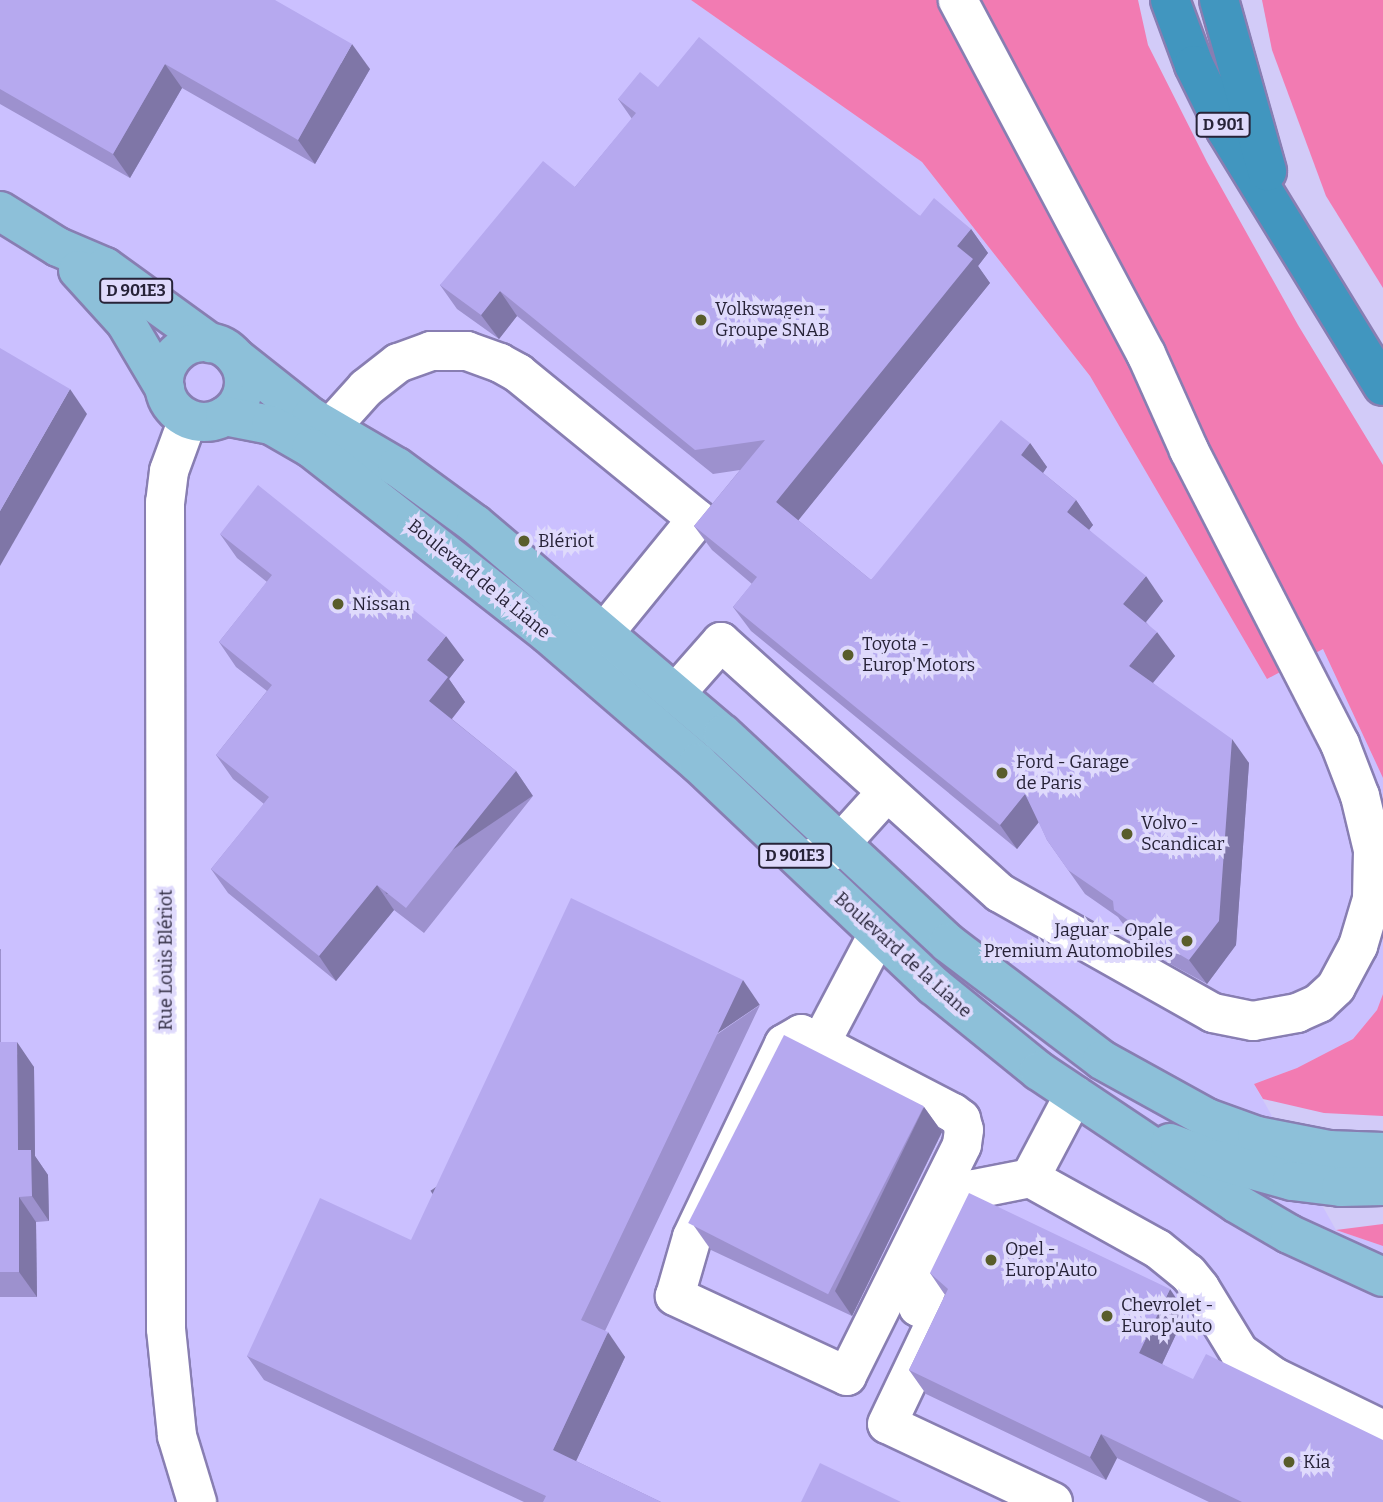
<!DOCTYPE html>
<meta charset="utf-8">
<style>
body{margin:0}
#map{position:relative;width:1383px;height:1502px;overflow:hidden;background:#d2cbf8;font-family:Bitter,serif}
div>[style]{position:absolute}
.built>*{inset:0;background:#cbc0ff}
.green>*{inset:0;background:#f27bb2}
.roads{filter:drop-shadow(2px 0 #887eb2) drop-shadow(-2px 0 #887eb2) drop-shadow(0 2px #887eb2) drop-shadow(0 -2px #887eb2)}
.minor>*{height:38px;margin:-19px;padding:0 19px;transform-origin:19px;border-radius:19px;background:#fff}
.major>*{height:38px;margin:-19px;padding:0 19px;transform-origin:19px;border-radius:19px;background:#8dc0d9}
.major>.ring{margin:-19px;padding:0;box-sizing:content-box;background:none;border:38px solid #8dc0d9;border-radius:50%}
.highway>*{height:38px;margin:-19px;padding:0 19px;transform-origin:19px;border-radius:19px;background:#4196bf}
.wall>*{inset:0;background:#9d91ce}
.shaded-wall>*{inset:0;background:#7f76a7;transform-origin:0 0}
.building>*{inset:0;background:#b6a9ef;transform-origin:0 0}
.dots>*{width:19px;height:19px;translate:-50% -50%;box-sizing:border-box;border:4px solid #dfdafc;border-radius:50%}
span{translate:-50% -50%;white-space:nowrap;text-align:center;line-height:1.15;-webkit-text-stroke:7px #dfdafc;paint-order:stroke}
.shield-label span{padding:2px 5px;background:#dfdafc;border:2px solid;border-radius:5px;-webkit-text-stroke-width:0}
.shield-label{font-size:16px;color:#272338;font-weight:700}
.poi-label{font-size:18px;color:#272338}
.left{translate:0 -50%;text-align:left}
.right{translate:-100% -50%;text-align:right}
.street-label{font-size:18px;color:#272338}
</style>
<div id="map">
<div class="built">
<div style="clip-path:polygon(0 0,691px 0,922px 162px,1090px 376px,1267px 678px,1323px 649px,1383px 778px,1383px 994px,1377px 1010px,1353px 1039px,1297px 1068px,1254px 1084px,1336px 1230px,1383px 1246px,1383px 1502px,0 1502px)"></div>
</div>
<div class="green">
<div style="clip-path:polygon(691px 0,1138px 0,1148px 45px,1207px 162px,1298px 325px,1383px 465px,1383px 778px,1323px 649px,1267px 679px,1090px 376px,922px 162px)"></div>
<div style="clip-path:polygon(1262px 0,1383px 0,1383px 288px,1326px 196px,1272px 50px)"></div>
<div style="clip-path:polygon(1383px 994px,1383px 1116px,1324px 1113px,1263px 1099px,1254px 1084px,1297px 1068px,1353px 1039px,1377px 1010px)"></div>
<div style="clip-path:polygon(1383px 1224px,1383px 1246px,1336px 1230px)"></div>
</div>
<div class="roads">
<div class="minor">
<div style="left:188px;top:419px;width:55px;rotate:110.1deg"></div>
<div style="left:169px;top:471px;width:31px;rotate:97deg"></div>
<div style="left:165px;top:502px;width:827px;rotate:89.93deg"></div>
<div style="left:166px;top:1329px;width:108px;rotate:84.1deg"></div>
<div style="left:177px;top:1436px;width:69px;rotate:73.1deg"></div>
<div style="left:330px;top:428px;width:54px;rotate:-48deg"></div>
<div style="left:366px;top:388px;width:41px;rotate:-38deg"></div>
<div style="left:398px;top:363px;width:35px;rotate:-20deg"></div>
<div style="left:431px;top:351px;width:36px"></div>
<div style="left:467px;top:351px;width:35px;rotate:20deg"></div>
<div style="left:500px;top:363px;width:21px;rotate:29deg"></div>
<div style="left:518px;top:373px;width:231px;rotate:39.2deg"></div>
<div style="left:697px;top:519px;width:146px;rotate:129.2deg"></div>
<div style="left:605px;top:632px;width:24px;rotate:147deg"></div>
<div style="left:585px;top:645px;width:12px;rotate:180deg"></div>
<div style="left:676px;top:693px;width:68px;rotate:-48.6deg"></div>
<div style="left:721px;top:642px;width:375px;rotate:42deg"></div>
<div style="left:1000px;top:893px;width:244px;rotate:29.4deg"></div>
<div style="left:1213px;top:1013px;width:41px;rotate:11.3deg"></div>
<div style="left:1253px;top:1021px;width:45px;rotate:-10.3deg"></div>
<div style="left:1297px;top:1013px;width:24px;rotate:-24deg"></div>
<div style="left:1319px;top:1003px;width:23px;rotate:-43deg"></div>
<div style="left:1336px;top:987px;width:47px;rotate:-61.8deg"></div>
<div style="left:1358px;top:946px;width:49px;rotate:-73.4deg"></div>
<div style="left:1372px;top:899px;width:49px;rotate:-88.8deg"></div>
<div style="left:1373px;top:850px;width:56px;rotate:-103.5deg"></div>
<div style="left:1360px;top:796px;width:56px;rotate:-111deg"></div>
<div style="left:1340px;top:744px;width:331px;rotate:-117.2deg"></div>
<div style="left:1189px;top:450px;width:105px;rotate:-114.1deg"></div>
<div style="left:1146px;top:354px;width:401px;rotate:-118deg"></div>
<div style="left:811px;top:858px;width:20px;rotate:-18deg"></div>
<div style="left:830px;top:852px;width:13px;rotate:-39deg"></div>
<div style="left:840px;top:844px;width:70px;rotate:-47.9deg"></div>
<div style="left:801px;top:1034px;width:171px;rotate:27.5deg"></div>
<div style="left:953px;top:1113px;width:10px;rotate:37deg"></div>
<div style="left:961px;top:1119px;width:11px;rotate:75deg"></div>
<div style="left:964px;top:1130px;width:15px;rotate:98deg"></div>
<div style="left:962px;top:1145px;width:258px;rotate:116.5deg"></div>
<div style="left:847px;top:1376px;width:190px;rotate:-155.1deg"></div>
<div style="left:675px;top:1296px;width:61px;rotate:-73.9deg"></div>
<div style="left:692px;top:1237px;width:214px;rotate:-64.5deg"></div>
<div style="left:784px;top:1044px;width:20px;rotate:-30deg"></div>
<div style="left:820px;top:1044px;width:124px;rotate:-62.2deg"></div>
<div style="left:1030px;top:1178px;width:94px;rotate:-62.1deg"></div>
<div style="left:1053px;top:1502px;width:183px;rotate:-154.8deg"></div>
<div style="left:887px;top:1424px;width:119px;rotate:-64.5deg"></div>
<div style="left:938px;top:1317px;width:22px;rotate:-153deg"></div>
<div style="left:918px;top:1307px;width:131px;rotate:-64.2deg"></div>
<div style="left:975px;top:1189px;width:56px;rotate:-11.3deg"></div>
<div style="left:1030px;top:1178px;width:146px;rotate:29deg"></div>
<div style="left:1158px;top:1249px;width:38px;rotate:39deg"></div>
<div style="left:1188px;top:1273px;width:19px;rotate:51deg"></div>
<div style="left:1200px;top:1288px;width:75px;rotate:58.6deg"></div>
<div style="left:1239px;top:1352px;width:43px;rotate:35.5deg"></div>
<div style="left:1274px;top:1377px;width:121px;rotate:25.9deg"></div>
</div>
<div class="major">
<div style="left:0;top:211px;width:68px;rotate:31.8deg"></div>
<div style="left:58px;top:247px;width:51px;rotate:23.1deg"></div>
<div style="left:105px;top:267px;width:130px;rotate:35.9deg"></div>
<div style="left:78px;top:270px;width:72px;rotate:47.8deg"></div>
<div style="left:126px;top:323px;width:77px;rotate:59.4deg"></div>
<div class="ring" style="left:164px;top:342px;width:42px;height:42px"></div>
<div style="left:235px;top:357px;width:97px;rotate:38.3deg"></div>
<div style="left:311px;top:417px;width:99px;rotate:30.2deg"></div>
<div style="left:397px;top:467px;width:97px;rotate:36.2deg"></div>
<div style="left:475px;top:524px;width:325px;rotate:40.3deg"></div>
<div style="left:723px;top:734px;width:307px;rotate:42.9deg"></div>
<div style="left:948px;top:943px;width:193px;rotate:37.2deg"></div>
<div style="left:1102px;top:1060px;width:120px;rotate:28.9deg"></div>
<div style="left:1207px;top:1118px;width:53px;rotate:19.8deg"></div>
<div style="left:1257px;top:1136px;width:73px;rotate:11deg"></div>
<div style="left:1329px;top:1150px;width:54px;rotate:2.1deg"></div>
<div style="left:225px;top:416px;width:47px;rotate:11.1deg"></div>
<div style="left:271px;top:425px;width:46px;rotate:29.9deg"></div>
<div style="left:311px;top:448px;width:301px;rotate:38.1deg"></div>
<div style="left:548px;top:634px;width:198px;rotate:40.7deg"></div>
<div style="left:698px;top:763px;width:325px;rotate:43.4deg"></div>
<div style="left:934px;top:986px;width:135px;rotate:39deg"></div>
<div style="left:1039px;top:1071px;width:237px;rotate:33.8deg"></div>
<div style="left:1236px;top:1203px;width:61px;rotate:30.3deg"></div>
<div style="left:1289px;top:1234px;width:103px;rotate:24.6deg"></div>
<div style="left:1170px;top:1143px;width:46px;rotate:20.4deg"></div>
<div style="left:1213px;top:1159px;width:82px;rotate:15.6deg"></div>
<div style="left:1292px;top:1181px;width:49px;rotate:7deg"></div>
<div style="left:1341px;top:1187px;width:42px;rotate:-1.4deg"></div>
</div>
<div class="highway">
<div style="left:1170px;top:0;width:69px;rotate:69.7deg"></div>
<div style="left:1194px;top:65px;width:72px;rotate:63.8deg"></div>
<div style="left:1226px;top:130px;width:300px;rotate:58.5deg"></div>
<div style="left:1219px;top:0;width:178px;rotate:74.3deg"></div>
</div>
</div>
<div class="wall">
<div style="clip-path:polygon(0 0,370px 69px,315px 164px,182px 88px,130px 178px,0 104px)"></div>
<div style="clip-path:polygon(658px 87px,920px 216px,971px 229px,988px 253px,978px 266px,990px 283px,798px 520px,871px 580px,1030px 443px,1047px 467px,1043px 473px,1076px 500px,1093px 525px,1089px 530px,1163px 601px,1146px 622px,1175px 656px,1153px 683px,1249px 763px,1236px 945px,1207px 984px,1172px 965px,1131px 935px,1118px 917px,1085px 894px,1047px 840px,1039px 822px,1017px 849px,751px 631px,733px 607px,752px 584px,712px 550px,694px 526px,740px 470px,713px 474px,517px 316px,499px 339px,457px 309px,440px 285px,575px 187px,632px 119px,618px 99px)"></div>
<div style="clip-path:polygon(220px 534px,464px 660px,449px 679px,465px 702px,452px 719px,516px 771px,533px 796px,424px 933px,394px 910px,336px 981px,228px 893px,211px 869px,264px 804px,233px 779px,216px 755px,267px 691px,236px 667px,219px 642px,267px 582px,237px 558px)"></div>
<div style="clip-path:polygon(0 949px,1px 950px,1px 1042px,34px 1067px,35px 1156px,48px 1175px,49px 1221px,36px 1222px,37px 1297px,0 1297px,0 1329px)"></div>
<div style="clip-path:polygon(760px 1005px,605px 1331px,625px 1357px,576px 1461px,661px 1502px,524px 1502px,264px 1380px,247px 1356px)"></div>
<div style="clip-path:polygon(924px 1107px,942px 1132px,852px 1316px,711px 1250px,694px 1226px)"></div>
<div style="clip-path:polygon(930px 1273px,1186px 1313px,1162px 1364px,1383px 1502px,1209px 1502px,1117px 1458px,1106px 1480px,926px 1394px,909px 1370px,945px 1295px)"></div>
</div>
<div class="shaded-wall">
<div style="clip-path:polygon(352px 44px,370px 69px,315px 164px,298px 140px)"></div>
<div style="clip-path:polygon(165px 64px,182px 88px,130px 178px,113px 154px)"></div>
<div style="clip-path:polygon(971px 229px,988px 253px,978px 266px,990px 283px,793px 527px,776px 502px,957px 246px)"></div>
<div style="clip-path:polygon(500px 291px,517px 316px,499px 339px,481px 315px)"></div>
<div style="clip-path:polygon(70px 389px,87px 414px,0 566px,0 511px)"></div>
<div style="clip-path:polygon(1030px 443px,1047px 467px,1038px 480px,1021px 455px)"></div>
<div style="clip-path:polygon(1076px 500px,1093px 525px,1084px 536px,1067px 512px)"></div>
<div style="clip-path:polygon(1146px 576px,1163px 601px,1141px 628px,1123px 604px)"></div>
<div style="clip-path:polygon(1157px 632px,1175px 656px,1146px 691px,1129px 666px)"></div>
<div style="clip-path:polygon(446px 636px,464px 660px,449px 679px,465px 702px,446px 726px,429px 701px,427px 660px)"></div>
<div style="clip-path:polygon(1232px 739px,1249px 763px,1236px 945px,1207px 984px,1189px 960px)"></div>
<div style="left:516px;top:771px;width:30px;height:176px;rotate:56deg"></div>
<div style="clip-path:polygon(1025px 794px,1042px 818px,1017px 849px,1000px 825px)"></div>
<div style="clip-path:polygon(377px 885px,394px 910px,336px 981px,319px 956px)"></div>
<div style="left:0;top:949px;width:1px;height:116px;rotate:45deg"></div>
<div style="left:743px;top:980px;width:30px;height:377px;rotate:56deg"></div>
<div style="clip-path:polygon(17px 1042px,34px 1067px,35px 1156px,48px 1175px,49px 1221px,32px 1196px,18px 1150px)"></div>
<div style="clip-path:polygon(924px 1107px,942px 1132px,852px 1316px,835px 1291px)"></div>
<div style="clip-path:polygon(19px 1197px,36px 1222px,37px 1297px,19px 1272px)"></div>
<div style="clip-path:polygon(1170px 1289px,1186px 1313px,1156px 1377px,1139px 1353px)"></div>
<div style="clip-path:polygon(608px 1332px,625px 1357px,570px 1474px,553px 1450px)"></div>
<div style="clip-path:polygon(1101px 1434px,1117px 1458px,1106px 1480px,1090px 1457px)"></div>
</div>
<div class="building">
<div style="clip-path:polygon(0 0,275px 0,352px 44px,298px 140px,165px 64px,113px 154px,0 89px)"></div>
<div style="clip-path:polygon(699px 37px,920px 216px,934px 198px,971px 229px,957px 246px,973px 259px,776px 502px,871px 580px,1001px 420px,1030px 443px,1021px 455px,1076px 500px,1067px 512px,1146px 576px,1123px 604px,1157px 632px,1129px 666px,1232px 739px,1219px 921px,1189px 960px,1155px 940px,1114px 910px,1113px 901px,1068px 870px,1047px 840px,1025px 794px,1000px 825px,733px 607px,757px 577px,694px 526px,765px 440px,695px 450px,500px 291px,481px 315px,440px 285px,543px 161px,575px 187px,636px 113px,618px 99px,640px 72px,658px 87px)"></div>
<div style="clip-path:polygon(0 348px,70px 389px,0 511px)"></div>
<div style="clip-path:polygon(258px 485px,446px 636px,427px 660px,448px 677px,429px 701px,516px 771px,406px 908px,377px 885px,319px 956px,211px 869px,269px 797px,216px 755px,272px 685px,219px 642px,272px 575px,220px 534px)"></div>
<div style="clip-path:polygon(571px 898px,743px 980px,581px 1320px,608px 1332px,553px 1450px,661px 1502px,543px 1502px,546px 1496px,247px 1356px,320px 1198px,411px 1240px)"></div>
<div style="left:784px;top:1035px;width:157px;height:211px;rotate:27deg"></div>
<div style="clip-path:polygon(0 1042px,17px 1042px,18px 1150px,31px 1150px,32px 1196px,19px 1197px,19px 1272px,0 1272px)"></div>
<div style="clip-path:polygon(969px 1193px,1170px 1289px,1139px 1353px,1193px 1379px,1206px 1354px,1383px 1440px,1383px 1502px,1242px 1502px,1101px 1434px,1090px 1457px,909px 1370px,948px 1289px,930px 1273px)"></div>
<div style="clip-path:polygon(820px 1463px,901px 1502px,801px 1502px)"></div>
</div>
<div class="dots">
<div style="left:701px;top:320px;background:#595d2b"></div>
<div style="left:524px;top:541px;background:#595d2b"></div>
<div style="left:338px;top:604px;background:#595d2b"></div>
<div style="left:848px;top:655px;background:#595d2b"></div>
<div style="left:1002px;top:773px;background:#595d2b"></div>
<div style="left:1127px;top:834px;background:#595d2b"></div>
<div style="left:1187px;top:941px;background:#595d2b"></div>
<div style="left:991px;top:1260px;background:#595d2b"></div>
<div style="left:1107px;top:1316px;background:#595d2b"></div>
<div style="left:1289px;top:1462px;background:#595d2b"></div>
</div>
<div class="shield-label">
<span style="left:1223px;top:125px">D 901</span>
<span style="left:136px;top:291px">D 901E3</span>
<span style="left:795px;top:856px">D 901E3</span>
</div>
<div class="poi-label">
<span class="left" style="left:715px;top:320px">Volkswagen -<br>Groupe SNAB</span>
<span class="left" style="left:538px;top:541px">Blériot</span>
<span class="left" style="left:352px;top:604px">Nissan</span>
<span class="left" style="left:862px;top:655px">Toyota -<br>Europ'Motors</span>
<span class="left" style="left:1016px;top:773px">Ford - Garage<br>de Paris</span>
<span class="left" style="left:1141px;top:834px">Volvo -<br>Scandicar</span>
<span class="right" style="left:1173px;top:941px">Jaguar - Opale<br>Premium Automobiles</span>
<span class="left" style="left:1005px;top:1260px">Opel -<br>Europ'Auto</span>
<span class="left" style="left:1121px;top:1316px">Chevrolet -<br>Europ'auto</span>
<span class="left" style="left:1303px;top:1462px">Kia</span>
</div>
<div class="street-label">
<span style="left:479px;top:579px;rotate:39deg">Boulevard de la Liane</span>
<span style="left:903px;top:955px;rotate:42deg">Boulevard de la Liane</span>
<span style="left:166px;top:960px;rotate:-90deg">Rue Louis Blériot</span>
</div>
</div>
